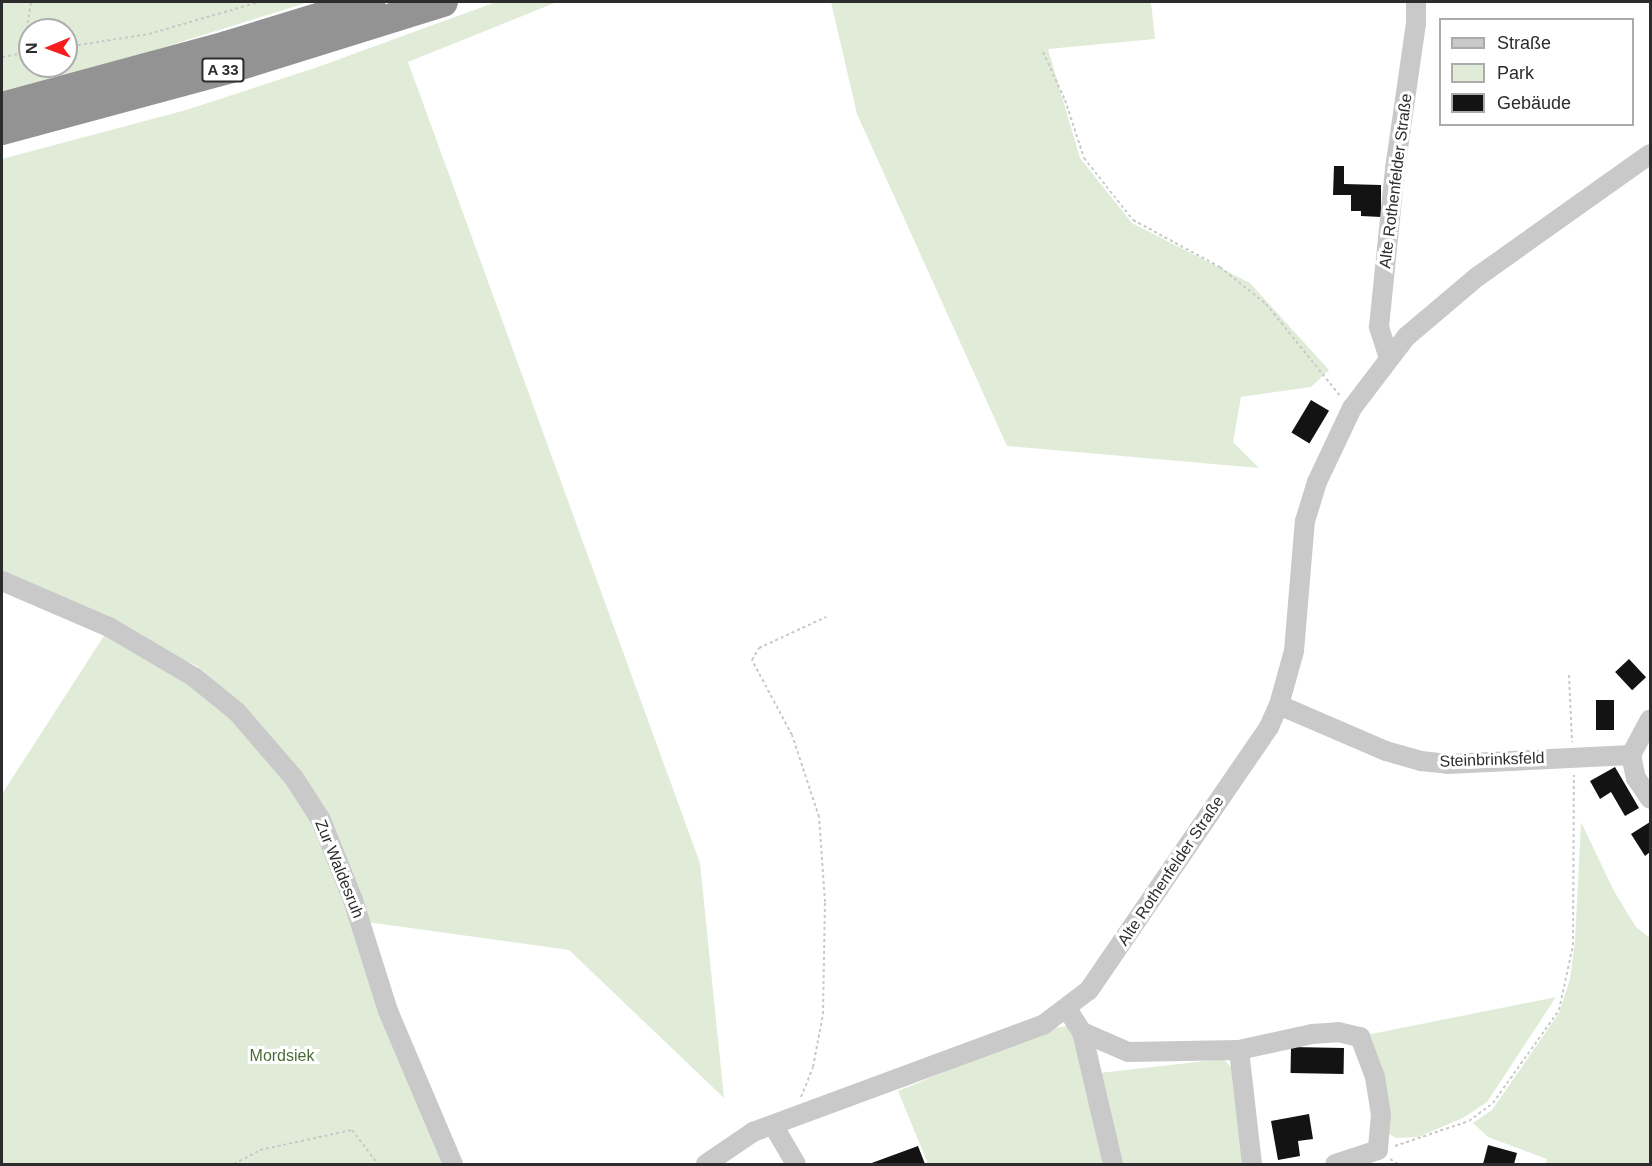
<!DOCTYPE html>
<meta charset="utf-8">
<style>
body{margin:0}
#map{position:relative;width:1652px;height:1166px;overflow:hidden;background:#fff;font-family:Arial,sans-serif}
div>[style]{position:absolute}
.green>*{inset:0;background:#e1ecd8}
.building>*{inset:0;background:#131313;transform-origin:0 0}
.path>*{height:2px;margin-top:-1px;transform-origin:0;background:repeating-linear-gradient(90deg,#c9c9c9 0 3px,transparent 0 6px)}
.minor>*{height:20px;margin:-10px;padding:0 10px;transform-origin:10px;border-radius:10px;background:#c9c9c9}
.highway>*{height:30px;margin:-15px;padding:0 15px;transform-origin:15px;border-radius:15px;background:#939393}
span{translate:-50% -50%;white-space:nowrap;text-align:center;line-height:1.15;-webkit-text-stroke:6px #fff;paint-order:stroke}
.shield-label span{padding:2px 4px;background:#fff;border:2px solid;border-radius:4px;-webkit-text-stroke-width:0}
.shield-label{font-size:15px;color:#2c2c2c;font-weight:700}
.street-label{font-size:16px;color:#2c2c2c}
.park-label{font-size:16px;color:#4b6c36}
.frame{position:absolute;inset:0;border:3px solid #2c2c2c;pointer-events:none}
.legend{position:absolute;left:1439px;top:18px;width:195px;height:108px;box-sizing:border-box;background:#fff;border:2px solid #ababab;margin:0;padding:8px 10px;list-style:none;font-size:18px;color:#2c2c2c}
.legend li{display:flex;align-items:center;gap:12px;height:30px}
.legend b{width:30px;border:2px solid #ababab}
.north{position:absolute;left:18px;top:18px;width:60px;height:60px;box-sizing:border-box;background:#fff;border:2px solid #ababab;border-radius:50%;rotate:269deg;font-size:16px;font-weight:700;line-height:24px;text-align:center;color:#2c2c2c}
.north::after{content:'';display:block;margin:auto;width:21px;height:27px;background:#f61d1c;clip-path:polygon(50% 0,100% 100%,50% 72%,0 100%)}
</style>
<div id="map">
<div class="green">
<div style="clip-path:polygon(evenodd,2px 2px,309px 2px,2px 98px,2px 2px,30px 30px,66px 30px,66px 66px,30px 66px,30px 30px)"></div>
<div style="clip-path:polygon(496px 2px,557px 2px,408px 62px,700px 863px,724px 1098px,569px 950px,367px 922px,331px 823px,303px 778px,270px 739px,231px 695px,197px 666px,114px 629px,229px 715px,260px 747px,315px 823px,394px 1046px,447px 1164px,2px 1164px,2px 794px,109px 628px,2px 581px,2px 159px,186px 110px,315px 68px)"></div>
<div style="clip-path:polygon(831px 2px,1151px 2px,1155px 39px,1048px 49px,1080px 158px,1132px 223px,1250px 283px,1329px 370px,1311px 387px,1241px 397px,1233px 442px,1259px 468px,1007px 446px,857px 114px)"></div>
<div style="clip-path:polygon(1581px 822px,1614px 891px,1636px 927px,1650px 938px,1650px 1164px,1546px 1164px,1547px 1159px,1488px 1137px,1473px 1123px,1492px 1110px,1559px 1013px,1570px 979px,1575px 941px)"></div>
<div style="clip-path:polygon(1556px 997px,1487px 1102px,1463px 1118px,1418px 1137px,1396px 1138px,1386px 1132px,1366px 1035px)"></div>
<div style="clip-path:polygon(1067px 1026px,1075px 1031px,1108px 1164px,928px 1164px,898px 1091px,1049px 1029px)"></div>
<div style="clip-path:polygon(1224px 1059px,1234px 1071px,1247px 1164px,1119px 1164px,1099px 1073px)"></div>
</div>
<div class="building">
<div style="clip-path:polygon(1334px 166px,1344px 166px,1344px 184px,1381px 185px,1381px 217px,1361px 216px,1361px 211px,1351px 211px,1351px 195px,1333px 195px)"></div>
<div style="left:1311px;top:400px;width:21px;height:38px;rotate:31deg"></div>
<div style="left:1629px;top:659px;width:25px;height:19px;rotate:47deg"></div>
<div style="left:1596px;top:700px;width:18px;height:30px"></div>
<div style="clip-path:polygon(1615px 767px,1639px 808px,1625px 816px,1611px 792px,1600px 799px,1590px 781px)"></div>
<div style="clip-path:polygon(1650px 822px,1650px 852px,1645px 856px,1631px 834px)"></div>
<div style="left:1291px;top:1047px;width:53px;height:26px;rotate:1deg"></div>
<div style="clip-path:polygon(1309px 1114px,1313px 1139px,1298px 1141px,1300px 1156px,1278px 1160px,1271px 1121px)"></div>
<div style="clip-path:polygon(1488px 1145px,1517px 1153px,1514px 1164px,1483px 1164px)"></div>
<div style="clip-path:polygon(918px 1146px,925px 1164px,869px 1164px)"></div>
</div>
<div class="path">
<div style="left:66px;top:47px;width:84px;rotate:-8.9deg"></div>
<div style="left:149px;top:34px;width:115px;rotate:-16.2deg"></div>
<div style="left:1043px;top:52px;width:53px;rotate:65.4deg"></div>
<div style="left:1065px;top:100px;width:61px;rotate:71.9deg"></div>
<div style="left:1084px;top:158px;width:79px;rotate:51.7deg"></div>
<div style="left:1133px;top:220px;width:99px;rotate:28.4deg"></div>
<div style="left:1220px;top:267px;width:59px;rotate:38.8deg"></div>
<div style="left:1266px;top:304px;width:119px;rotate:51.1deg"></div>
<div style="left:23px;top:53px;width:52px;rotate:-81.1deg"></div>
<div style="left:2px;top:57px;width:28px;rotate:-10deg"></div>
<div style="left:1569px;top:675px;width:67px;rotate:87.4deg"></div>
<div style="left:801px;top:1097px;width:32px;rotate:-68deg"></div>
<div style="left:813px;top:1067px;width:54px;rotate:-79.3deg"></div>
<div style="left:823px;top:1014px;width:112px;rotate:-89deg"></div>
<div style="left:825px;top:902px;width:85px;rotate:-94deg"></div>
<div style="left:819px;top:817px;width:86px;rotate:-108.2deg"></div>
<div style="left:792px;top:735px;width:85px;rotate:-118.1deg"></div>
<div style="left:752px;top:660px;width:14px;rotate:-60deg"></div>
<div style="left:759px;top:648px;width:74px;rotate:-24.8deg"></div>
<div style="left:1395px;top:1146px;width:78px;rotate:-18.7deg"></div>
<div style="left:1469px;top:1121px;width:30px;rotate:-37deg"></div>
<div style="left:1493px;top:1103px;width:114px;rotate:-54.6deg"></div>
<div style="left:1559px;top:1010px;width:66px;rotate:-77.8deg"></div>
<div style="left:1573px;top:945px;width:170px;rotate:-89.7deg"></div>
<div style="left:1390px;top:1159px;width:9px;rotate:32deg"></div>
<div style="left:234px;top:1164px;width:30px;rotate:-28deg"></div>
<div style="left:260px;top:1150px;width:94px;rotate:-12.3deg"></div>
<div style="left:352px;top:1130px;width:43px;rotate:52.6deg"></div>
</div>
<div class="minor">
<div style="left:1389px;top:358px;width:33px;rotate:-108deg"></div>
<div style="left:1379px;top:327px;width:159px;rotate:-84.2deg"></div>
<div style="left:1395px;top:169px;width:147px;rotate:-81.8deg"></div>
<div style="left:1416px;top:24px;width:22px;rotate:-90deg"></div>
<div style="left:2px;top:581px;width:116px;rotate:23.3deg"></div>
<div style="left:109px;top:627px;width:99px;rotate:30.5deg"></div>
<div style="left:194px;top:677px;width:55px;rotate:39.1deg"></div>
<div style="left:237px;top:712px;width:87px;rotate:49.2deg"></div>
<div style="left:294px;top:778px;width:50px;rotate:57.3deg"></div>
<div style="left:321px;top:820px;width:86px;rotate:68.2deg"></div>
<div style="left:353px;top:900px;width:116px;rotate:72.5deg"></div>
<div style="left:388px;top:1011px;width:166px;rotate:67deg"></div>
<div style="left:1279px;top:705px;width:116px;rotate:23.3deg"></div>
<div style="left:1386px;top:751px;width:36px;rotate:16deg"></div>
<div style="left:1421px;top:761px;width:27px;rotate:6deg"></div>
<div style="left:1448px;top:764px;width:183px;rotate:-2.8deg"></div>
<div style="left:1631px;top:755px;width:24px;rotate:78deg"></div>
<div style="left:1636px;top:778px;width:25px;rotate:56deg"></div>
<div style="left:1631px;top:755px;width:40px;rotate:-62deg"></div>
<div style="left:1067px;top:1009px;width:27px;rotate:57deg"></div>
<div style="left:1082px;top:1032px;width:50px;rotate:23.5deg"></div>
<div style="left:1128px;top:1052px;width:111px;rotate:-1deg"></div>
<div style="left:1239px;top:1050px;width:75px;rotate:-12.4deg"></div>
<div style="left:1312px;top:1034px;width:26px;rotate:-4deg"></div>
<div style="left:1338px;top:1032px;width:23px;rotate:13deg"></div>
<div style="left:1360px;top:1037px;width:43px;rotate:69.4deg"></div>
<div style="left:1375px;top:1077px;width:37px;rotate:81deg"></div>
<div style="left:1381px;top:1114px;width:36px;rotate:95deg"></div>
<div style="left:1378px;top:1150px;width:45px;rotate:162deg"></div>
<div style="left:1082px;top:1032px;width:136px;rotate:76.8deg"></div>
<div style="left:1239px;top:1050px;width:115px;rotate:83.5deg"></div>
<div style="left:773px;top:1125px;width:45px;rotate:59.5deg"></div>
<div style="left:706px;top:1164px;width:57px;rotate:-34.2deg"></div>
<div style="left:753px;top:1132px;width:309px;rotate:-20.3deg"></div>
<div style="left:1043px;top:1025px;width:58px;rotate:-37.3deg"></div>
<div style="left:1089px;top:990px;width:319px;rotate:-55.6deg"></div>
<div style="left:1269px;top:727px;width:24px;rotate:-66deg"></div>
<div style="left:1279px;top:705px;width:56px;rotate:-74.5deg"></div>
<div style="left:1294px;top:651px;width:130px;rotate:-85.2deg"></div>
<div style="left:1305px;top:521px;width:41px;rotate:-72.9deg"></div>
<div style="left:1317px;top:482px;width:82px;rotate:-64.7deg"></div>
<div style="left:1352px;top:408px;width:89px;rotate:-52.7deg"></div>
<div style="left:1406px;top:337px;width:93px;rotate:-40.2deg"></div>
<div style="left:1477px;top:277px;width:212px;rotate:-35.4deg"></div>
</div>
<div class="highway">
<div style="left:2px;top:107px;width:232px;rotate:-15.2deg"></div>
<div style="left:226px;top:46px;width:151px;rotate:-17deg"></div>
<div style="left:2px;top:130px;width:237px;rotate:-15.1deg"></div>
<div style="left:231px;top:68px;width:222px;rotate:-17.3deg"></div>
</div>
<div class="shield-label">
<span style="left:223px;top:70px">A 33</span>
</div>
<div class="street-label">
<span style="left:1396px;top:181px;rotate:-83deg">Alte Rothenfelder Straße</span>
<span style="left:1492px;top:760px;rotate:-2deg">Steinbrinksfeld</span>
<span style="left:339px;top:869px;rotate:68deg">Zur Waldesruh</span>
<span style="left:1171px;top:871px;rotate:-56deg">Alte Rothenfelder Straße</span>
</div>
<div class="park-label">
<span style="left:282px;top:1056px">Mordsiek</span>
</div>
<div class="frame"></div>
<ul class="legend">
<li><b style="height:8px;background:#c9c9c9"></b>Straße</li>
<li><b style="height:16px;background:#e1ecd8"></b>Park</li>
<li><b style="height:16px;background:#131313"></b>Gebäude</li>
</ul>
<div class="north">N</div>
</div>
